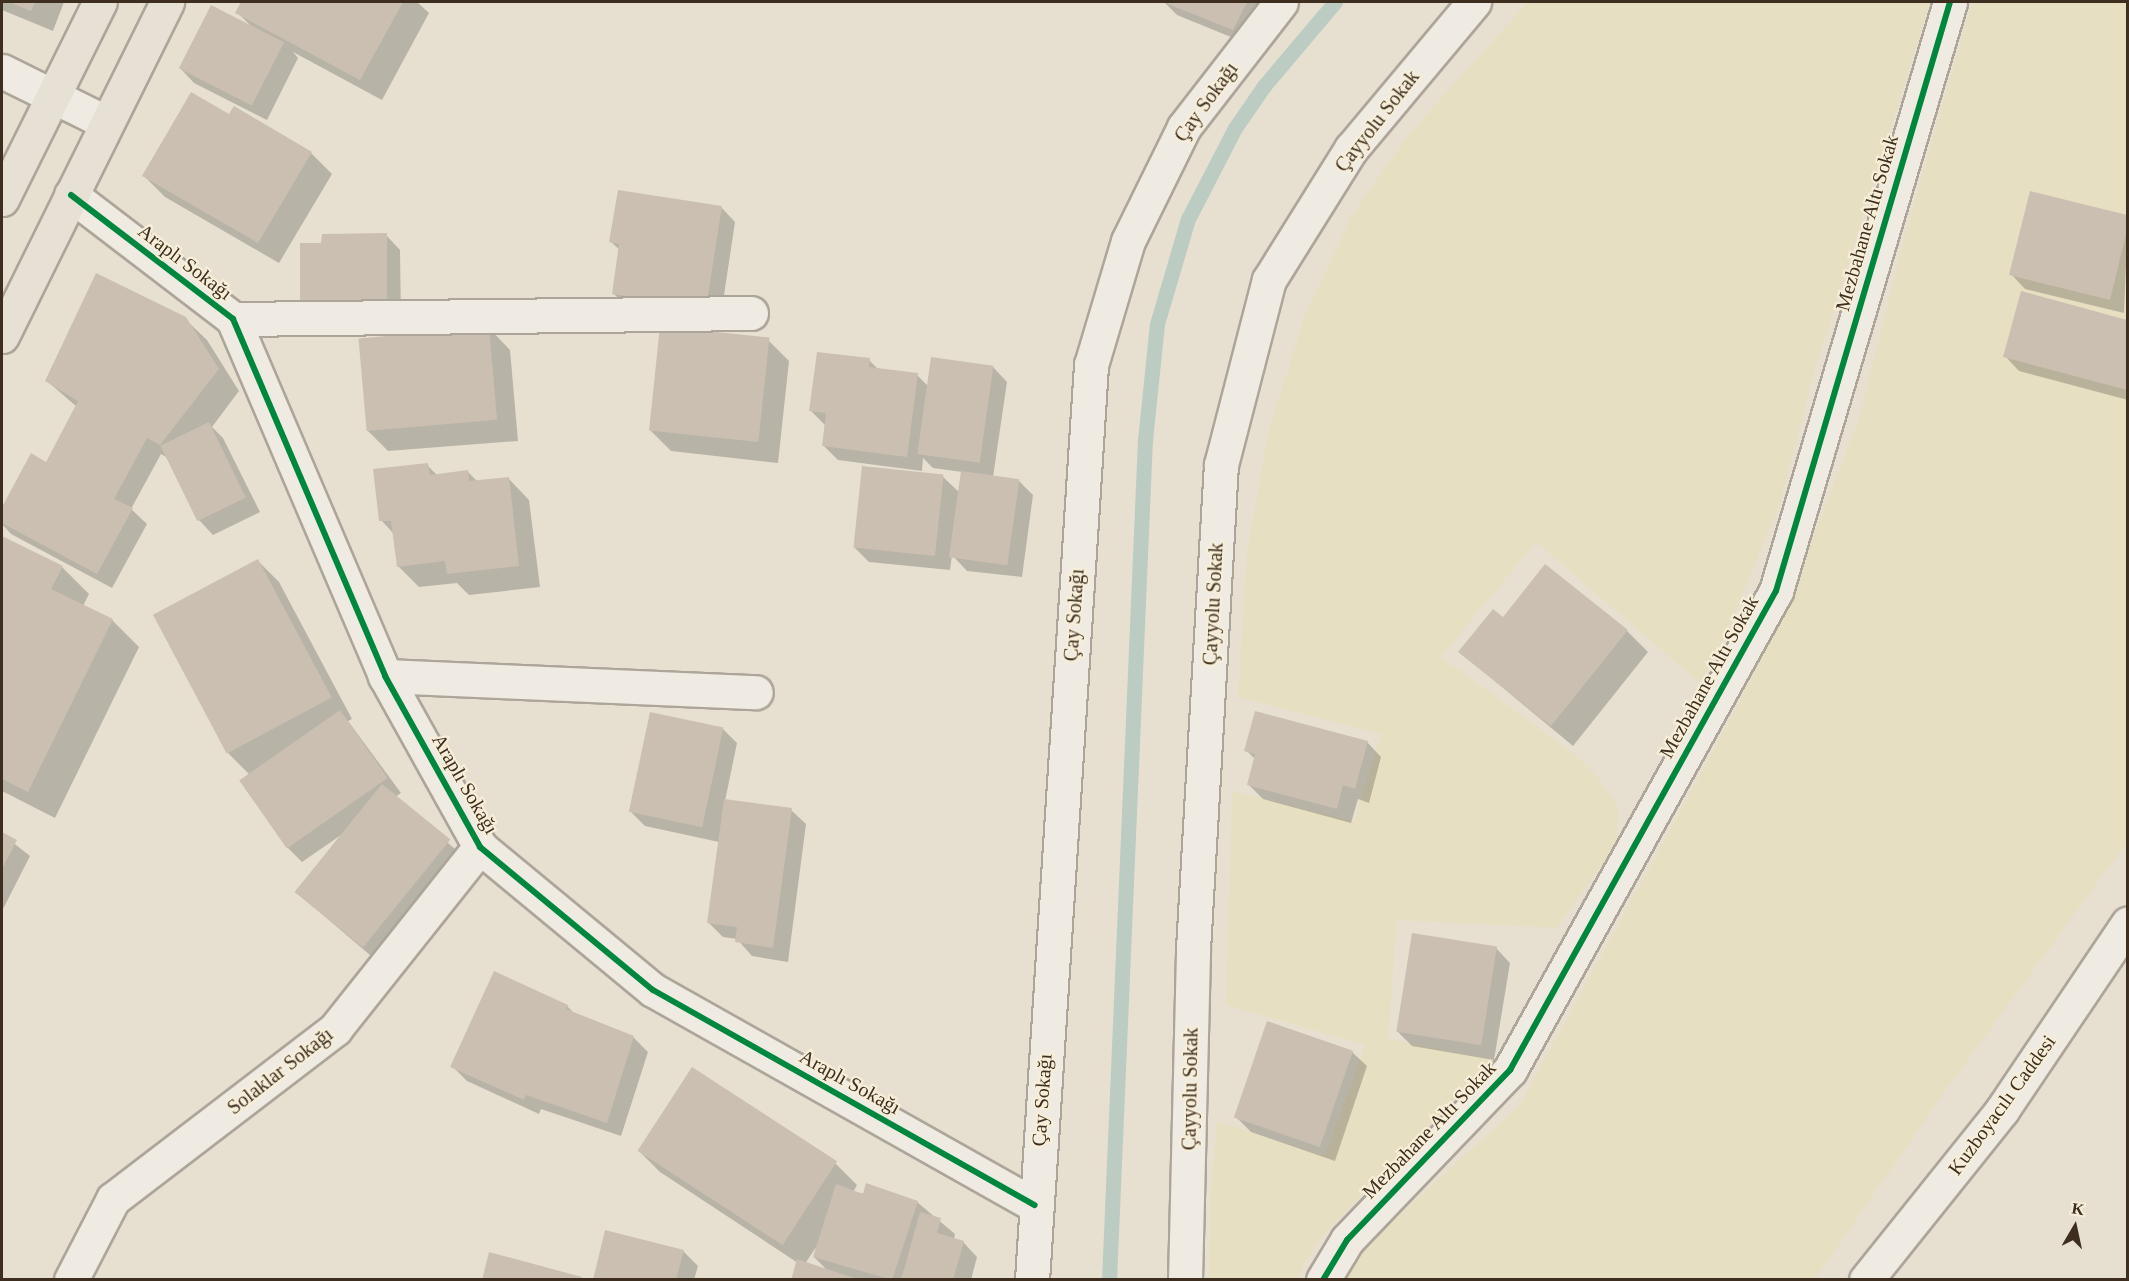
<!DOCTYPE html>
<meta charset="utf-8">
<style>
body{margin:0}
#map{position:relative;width:2129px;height:1281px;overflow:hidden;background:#e7e0d1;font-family:Georgia,serif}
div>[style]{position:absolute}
.farmland>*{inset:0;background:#e6dfc2}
.shadow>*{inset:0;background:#0003}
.stream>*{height:15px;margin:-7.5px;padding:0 7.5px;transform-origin:7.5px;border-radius:7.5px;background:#bcccc2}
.building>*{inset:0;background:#cbbfb2;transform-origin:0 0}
.roads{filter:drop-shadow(2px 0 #ada599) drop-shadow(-2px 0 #ada599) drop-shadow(0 2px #ada599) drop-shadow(0 -2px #ada599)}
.minor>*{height:33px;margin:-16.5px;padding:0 16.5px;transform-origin:16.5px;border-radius:16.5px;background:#efebe3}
.major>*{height:33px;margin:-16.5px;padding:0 16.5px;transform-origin:16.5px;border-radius:16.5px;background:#e6e1d4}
.cycleway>*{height:6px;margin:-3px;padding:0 3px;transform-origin:3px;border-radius:3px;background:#00873e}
span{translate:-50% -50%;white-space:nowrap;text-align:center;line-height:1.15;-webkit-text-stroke:4.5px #f7eed8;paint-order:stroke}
.street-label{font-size:20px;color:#3d2e20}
.frame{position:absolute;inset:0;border:3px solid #3d2e20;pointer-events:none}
.north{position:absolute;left:2045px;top:1197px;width:60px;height:60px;-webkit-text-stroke:4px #f7eed8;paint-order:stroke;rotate:9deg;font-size:16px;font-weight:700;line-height:24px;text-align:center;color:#3d2e20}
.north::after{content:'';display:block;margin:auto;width:21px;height:27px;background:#3d2e20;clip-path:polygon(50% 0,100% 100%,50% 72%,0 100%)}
</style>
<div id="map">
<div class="farmland">
<div style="clip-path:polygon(1528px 2px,1930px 2px,1812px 380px,1779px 506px,1728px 630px,1700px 683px,1536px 542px,1441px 657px,1573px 753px,1595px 774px,1619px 808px,1616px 845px,1557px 928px,1397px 920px,1388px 1039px,1494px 1060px,1330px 1227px,1304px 1263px,1298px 1279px,1209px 1279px,1211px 1191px,1217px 1121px,1325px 1156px,1365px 1045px,1226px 1005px,1232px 791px,1354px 821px,1381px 734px,1238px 697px,1247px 553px,1269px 428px,1306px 313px,1351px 217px,1408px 135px)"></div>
<div style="clip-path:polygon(1972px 2px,2127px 2px,2127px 842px,1948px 1087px,1815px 1279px,1346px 1280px,1363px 1248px,1519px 1106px,1736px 709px,1799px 575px,1860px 416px,1903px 243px)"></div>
</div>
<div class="shadow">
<div style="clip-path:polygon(2px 2px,64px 2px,53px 31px,2px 10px)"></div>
<div style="clip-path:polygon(243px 2px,417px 2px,429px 13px,382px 100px,293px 52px,298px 58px,267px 120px,194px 83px,180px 68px,251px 26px,237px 12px)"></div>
<div style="clip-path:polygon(1164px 2px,1268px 2px,1248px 44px,1177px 15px)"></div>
<div style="clip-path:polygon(311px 153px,332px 174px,279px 263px,165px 197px,144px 176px)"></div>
<div style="clip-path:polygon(2031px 193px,2128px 217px,2124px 313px,2025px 289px,2011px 274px)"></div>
<div style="clip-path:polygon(721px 207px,735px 222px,720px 322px,628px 308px,613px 293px,620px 250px,611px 242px)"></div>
<div style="clip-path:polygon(386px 235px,400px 250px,401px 320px,323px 244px)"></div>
<div style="clip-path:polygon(2022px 293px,2128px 321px,2128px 400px,2019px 371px,2005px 356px)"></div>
<div style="clip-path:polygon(185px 319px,207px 340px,239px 391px,212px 427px,223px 438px,260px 512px,213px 535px,199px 520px,168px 458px,161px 454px,131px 509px,147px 524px,112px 588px,11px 534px,2px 524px,2px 510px,31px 455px,46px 464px,77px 407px,47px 381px)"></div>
<div style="clip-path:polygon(489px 328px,510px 350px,518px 441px,388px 451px,367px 430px)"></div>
<div style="clip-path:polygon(768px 340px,789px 361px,778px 463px,671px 451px,649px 429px)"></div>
<div style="clip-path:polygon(869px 360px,879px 370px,917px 375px,928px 386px,993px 367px,1007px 382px,993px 477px,1018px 480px,1033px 495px,1022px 577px,967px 571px,952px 555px,950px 570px,869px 562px,854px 547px,943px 477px,960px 493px,962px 472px,933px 468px,923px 458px,922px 471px,838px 460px,824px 446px,825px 425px,811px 411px)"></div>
<div style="clip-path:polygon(427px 465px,438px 476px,468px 472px,478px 482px,508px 478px,529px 500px,540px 587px,469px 595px,457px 583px,419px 587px,398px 566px,394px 534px,381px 520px)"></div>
<div style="clip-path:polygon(2px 538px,62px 567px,89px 594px,83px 606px,112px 620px,139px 647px,55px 818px,2px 791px)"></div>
<div style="clip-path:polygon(258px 561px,279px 582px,352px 719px,348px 721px,401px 793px,395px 797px,470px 862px,384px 967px,296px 892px,341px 835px,302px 862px,288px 848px,250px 775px,228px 753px)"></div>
<div style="clip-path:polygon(1503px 619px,1627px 631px,1648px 652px,1573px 746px,1460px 652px)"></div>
<div style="clip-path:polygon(723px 729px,737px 743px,725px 801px,791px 810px,806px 824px,788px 962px,752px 956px,737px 939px,723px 937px,708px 922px,719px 842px,645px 826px,630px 811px)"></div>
<div style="clip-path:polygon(1367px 742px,1381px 757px,1369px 803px,1358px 799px,1351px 823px,1263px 799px,1248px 784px,1255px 759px,1246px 750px)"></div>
<div style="clip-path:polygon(2px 834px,30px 856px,2px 911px)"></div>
<div style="clip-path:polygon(1496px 948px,1510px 963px,1494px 1060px,1412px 1046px,1397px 1031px)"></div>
<div style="clip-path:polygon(567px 1006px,576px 1015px,633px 1037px,648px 1052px,621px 1136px,541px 1109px,539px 1114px,467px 1081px,452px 1066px)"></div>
<div style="clip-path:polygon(1352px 1052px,1367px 1066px,1335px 1161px,1251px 1132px,1236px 1117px)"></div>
<div style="clip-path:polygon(evenodd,693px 1069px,836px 1164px,857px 1185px,853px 1192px,917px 1202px,955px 1234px,954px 1239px,963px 1242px,977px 1257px,971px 1280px,792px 1280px,798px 1263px,660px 1172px,639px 1151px,693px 1069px,816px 1247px,814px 1257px,829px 1272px,805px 1264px,816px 1247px)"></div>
<div style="clip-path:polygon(683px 1251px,698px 1266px,694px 1280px,594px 1280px)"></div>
</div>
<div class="stream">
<div style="left:1109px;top:1280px;width:841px;rotate:-87.55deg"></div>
<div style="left:1145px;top:440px;width:117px;rotate:-84.1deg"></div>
<div style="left:1157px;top:324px;width:109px;rotate:-73.6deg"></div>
<div style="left:1188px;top:219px;width:102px;rotate:-62.7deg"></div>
<div style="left:1235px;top:128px;width:51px;rotate:-55.4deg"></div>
<div style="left:1264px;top:86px;width:110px;rotate:-49.8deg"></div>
</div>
<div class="building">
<div style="clip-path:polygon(9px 2px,35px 2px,31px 11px)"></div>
<div style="clip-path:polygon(241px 2px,403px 2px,360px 80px,235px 13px)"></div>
<div style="clip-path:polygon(1163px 2px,1247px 2px,1233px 30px)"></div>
<div style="left:211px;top:5px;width:82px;height:71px;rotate:27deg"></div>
<div style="clip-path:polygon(191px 92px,229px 114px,234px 106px,312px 152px,258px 243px,142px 176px)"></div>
<div style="clip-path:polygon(618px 190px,722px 206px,706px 308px,612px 294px,619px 244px,609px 242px)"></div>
<div style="clip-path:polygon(2030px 191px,2127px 215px,2127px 230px,2110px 300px,2009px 275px)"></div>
<div style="clip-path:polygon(387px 233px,387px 306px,300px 306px,300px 243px,321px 243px,322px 234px)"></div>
<div style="clip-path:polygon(96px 273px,186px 317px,219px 369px,160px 445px,147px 438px,114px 499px,133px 508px,97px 574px,2px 523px,2px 507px,31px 453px,46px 462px,78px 401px,45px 381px)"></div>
<div style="clip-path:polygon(2021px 291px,2127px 320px,2127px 390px,2003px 357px)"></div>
<div style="left:660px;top:326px;width:110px;height:105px;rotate:6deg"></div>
<div style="left:489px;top:327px;width:93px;height:131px;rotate:85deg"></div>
<div style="clip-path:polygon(817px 352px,870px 358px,869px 367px,918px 373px,907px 457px,822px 446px,826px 413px,809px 411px)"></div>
<div style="left:931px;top:357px;width:63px;height:98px;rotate:8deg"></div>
<div style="left:209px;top:422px;width:84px;height:54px;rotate:64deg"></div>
<div style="clip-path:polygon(428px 463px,430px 475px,468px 470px,469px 481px,509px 477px,519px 566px,447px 574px,445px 561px,397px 567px,391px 521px,379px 521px,373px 469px)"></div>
<div style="left:862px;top:466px;width:82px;height:82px;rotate:6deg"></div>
<div style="left:961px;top:471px;width:59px;height:87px;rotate:8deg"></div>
<div style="clip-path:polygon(2px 536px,63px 566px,51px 589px,113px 619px,28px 792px,2px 779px)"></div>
<div style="left:258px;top:559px;width:157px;height:119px;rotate:62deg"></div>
<div style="clip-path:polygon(1545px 564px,1628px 630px,1551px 726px,1458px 652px,1493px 609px,1503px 617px)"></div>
<div style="left:340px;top:710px;width:83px;height:123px;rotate:55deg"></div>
<div style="clip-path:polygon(1255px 711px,1368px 741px,1355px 789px,1343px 785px,1337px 809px,1247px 785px,1255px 754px,1244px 751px)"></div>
<div style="left:650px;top:712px;width:75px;height:102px;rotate:12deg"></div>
<div style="left:382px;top:784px;width:88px;height:139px;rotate:39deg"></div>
<div style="clip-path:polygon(724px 799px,792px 808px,773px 948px,735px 942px,737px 927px,707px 923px)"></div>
<div style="clip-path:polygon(2px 832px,17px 840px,2px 869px)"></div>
<div style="left:1412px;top:933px;width:86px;height:100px;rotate:9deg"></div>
<div style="clip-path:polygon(494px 971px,568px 1005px,566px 1009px,634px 1036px,607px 1123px,526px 1095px,524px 1100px,450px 1067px)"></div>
<div style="left:1267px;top:1021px;width:91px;height:102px;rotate:19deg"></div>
<div style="left:692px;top:1067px;width:173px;height:100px;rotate:33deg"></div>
<div style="clip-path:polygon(866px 1183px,918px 1201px,892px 1280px,813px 1257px,836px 1184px,863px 1194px)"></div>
<div style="clip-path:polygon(920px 1212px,941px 1218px,937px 1233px,964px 1241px,953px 1280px,901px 1280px)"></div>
<div style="clip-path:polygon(605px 1230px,684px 1250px,676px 1280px,593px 1280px)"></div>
<div style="clip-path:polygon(489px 1252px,582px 1277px,581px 1280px,482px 1280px)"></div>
<div style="clip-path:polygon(797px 1259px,857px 1279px,857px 1280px,791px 1280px)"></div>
</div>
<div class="roads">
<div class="minor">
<div style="left:2px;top:71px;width:115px;rotate:26.3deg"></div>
<div style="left:71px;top:195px;width:204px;rotate:37.4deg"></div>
<div style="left:233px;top:319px;width:388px;rotate:66.9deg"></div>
<div style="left:385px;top:676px;width:196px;rotate:60.9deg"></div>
<div style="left:480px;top:847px;width:224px;rotate:39.6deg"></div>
<div style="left:653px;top:990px;width:438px;rotate:29.4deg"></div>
<div style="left:233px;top:319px;width:518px;rotate:-0.66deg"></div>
<div style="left:385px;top:676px;width:371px;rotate:2.5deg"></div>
<div style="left:71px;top:1280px;width:91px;rotate:-62.6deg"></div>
<div style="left:113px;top:1199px;width:280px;rotate:-37.4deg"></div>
<div style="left:335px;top:1029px;width:233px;rotate:-51.5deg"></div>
<div style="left:1032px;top:1280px;width:917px;rotate:-86.31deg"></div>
<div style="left:1091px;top:365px;width:129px;rotate:-73.4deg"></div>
<div style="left:1128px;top:241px;width:127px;rotate:-63.8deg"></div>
<div style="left:1184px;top:127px;width:158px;rotate:-52.2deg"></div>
<div style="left:1185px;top:1280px;width:331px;rotate:-88.6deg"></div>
<div style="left:1193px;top:949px;width:485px;rotate:-86.7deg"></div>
<div style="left:1221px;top:465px;width:191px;rotate:-75.5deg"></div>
<div style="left:1269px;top:280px;width:155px;rotate:-58deg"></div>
<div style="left:1351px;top:149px;width:192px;rotate:-50.1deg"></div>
<div style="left:1323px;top:1280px;width:47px;rotate:-59deg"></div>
<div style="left:1347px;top:1240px;width:236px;rotate:-46.2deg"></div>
<div style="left:1510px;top:1070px;width:548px;rotate:-60.96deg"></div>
<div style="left:1776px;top:591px;width:614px;rotate:-73.54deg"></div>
<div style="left:1866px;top:1280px;width:218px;rotate:-51.3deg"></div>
<div style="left:2002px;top:1110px;width:225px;rotate:-56deg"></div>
</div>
<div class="major">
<div style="left:2px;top:199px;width:220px;rotate:-63.6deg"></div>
<div style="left:2px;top:336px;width:373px;rotate:-63.7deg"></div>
</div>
</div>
<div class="cycleway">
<div style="left:71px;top:195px;width:204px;rotate:37.4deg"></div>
<div style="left:233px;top:319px;width:388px;rotate:66.9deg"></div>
<div style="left:385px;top:676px;width:196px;rotate:60.9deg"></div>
<div style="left:480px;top:847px;width:224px;rotate:39.6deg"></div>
<div style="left:653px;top:990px;width:438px;rotate:29.4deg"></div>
<div style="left:1323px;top:1280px;width:47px;rotate:-59deg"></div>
<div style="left:1347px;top:1240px;width:236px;rotate:-46.2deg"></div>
<div style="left:1510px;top:1070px;width:548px;rotate:-60.96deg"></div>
<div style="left:1776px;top:591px;width:614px;rotate:-73.54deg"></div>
</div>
<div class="street-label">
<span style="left:1206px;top:102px;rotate:-54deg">Çay Sokağı</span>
<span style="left:1377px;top:121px;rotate:-52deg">Çayyolu Sokak</span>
<span style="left:1867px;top:223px;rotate:-74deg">Mezbahane Altı Sokak</span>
<span style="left:185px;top:262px;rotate:37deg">Araplı Sokağı</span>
<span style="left:1213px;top:604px;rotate:-87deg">Çayyolu Sokak</span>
<span style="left:1074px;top:615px;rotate:-86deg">Çay Sokağı</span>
<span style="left:1709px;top:677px;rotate:-61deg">Mezbahane Altı Sokak</span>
<span style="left:465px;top:784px;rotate:60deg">Araplı Sokağı</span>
<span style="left:280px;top:1071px;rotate:-38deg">Solaklar Sokağı</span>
<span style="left:850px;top:1082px;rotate:29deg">Araplı Sokağı</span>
<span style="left:1190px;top:1089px;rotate:-89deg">Çayyolu Sokak</span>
<span style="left:1042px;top:1100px;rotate:-86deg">Çay Sokağı</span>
<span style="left:2002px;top:1105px;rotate:-54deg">Kuzboyacılı Caddesi</span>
<span style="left:1429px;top:1130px;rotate:-46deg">Mezbahane Altı Sokak</span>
</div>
<div class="frame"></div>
<div class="north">K</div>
</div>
